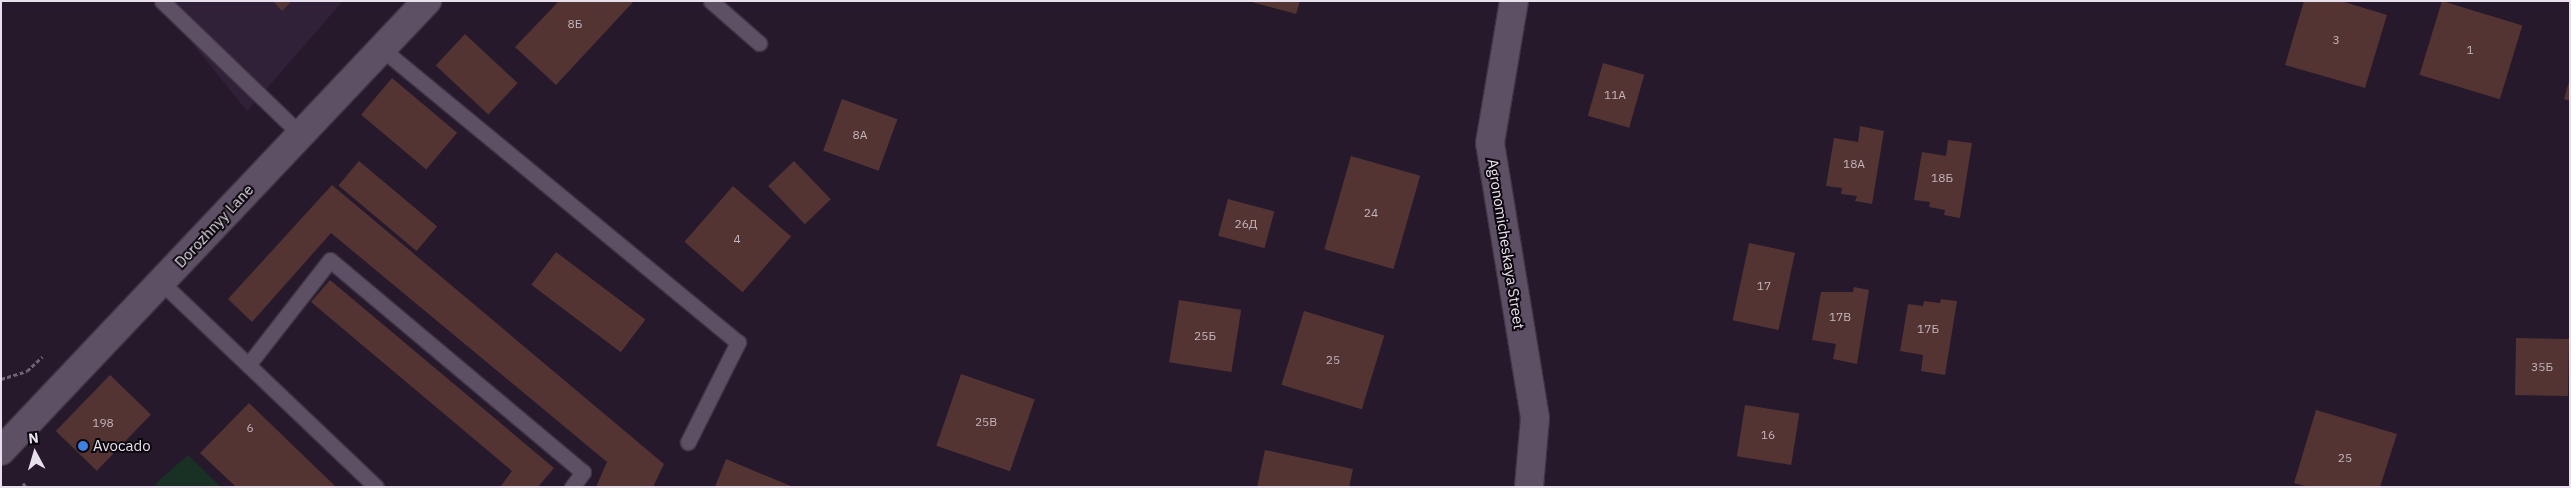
<!DOCTYPE html>
<meta charset="utf-8">
<style>
body{margin:0}
#map{position:relative;width:2571px;height:488px;overflow:hidden;background:#25192b;font-family:"IBM Plex Sans",sans-serif}
div>[style]{position:absolute}
.built>*{inset:0;background:#312138}
.green>*{inset:0;background:#193025}
.building>*{inset:0;background:#533433;transform-origin:0 0}
.path>*{height:3px;margin-top:-1.5px;transform-origin:0;background:repeating-linear-gradient(90deg,#6e6474 0 4px,transparent 0 6.5px)}
.roads{filter:drop-shadow(1px 0 #3e3443) drop-shadow(-1px 0 #3e3443) drop-shadow(0 1px #3e3443) drop-shadow(0 -1px #3e3443)}
.lane>*{height:15px;margin:-7.5px;padding:0 7.5px;transform-origin:7.5px;border-radius:7.5px;background:#5d4f64}
.street>*{height:28px;margin:-14px;padding:0 14px;transform-origin:14px;border-radius:14px;background:#5d4f64}
.dots>*{width:14px;height:14px;translate:-50% -50%;box-sizing:border-box;border:2px solid #0c070e;border-radius:50%}
span{translate:-50% -50%;white-space:nowrap;text-align:center;line-height:1.15;-webkit-text-stroke:4px #0c070e;paint-order:stroke}
.number-label{font-size:12px;color:#c3b5be}
.number-label span{-webkit-text-stroke-width:0}
.street-label{font-size:15px;color:#e8e0ec}
.poi-label{font-size:15px;color:#e8e0ec}
.left{translate:0 -50%;text-align:left}
.frame{position:absolute;inset:0;border:2px solid #e8e0ec;pointer-events:none}
.north{position:absolute;left:10px;top:428px;width:50px;height:50px;-webkit-text-stroke:4px #0c070e;paint-order:stroke;rotate:354deg;font-size:14px;font-weight:700;line-height:20px;text-align:center;color:#e8e0ec}
.north::after{content:'';display:block;margin:auto;width:18px;height:22px;background:#e8e0ec;clip-path:polygon(50% 0,100% 100%,50% 72%,0 100%)}
</style>
<div id="map">
<div class="built">
<div style="clip-path:polygon(158px 1px,343px 1px,247px 111px)"></div>
</div>
<div class="green">
<div style="clip-path:polygon(188px 455px,221px 487px,157px 487px,155px 484px)"></div>
</div>
<div class="building">
<div style="clip-path:polygon(273px 1px,292px 1px,282px 11px)"></div>
<div style="clip-path:polygon(559px 1px,634px 1px,556px 85px,515px 47px)"></div>
<div style="clip-path:polygon(1248px 1px,1300px 1px,1296px 14px)"></div>
<div style="clip-path:polygon(2304px 1px,2341px 1px,2387px 15px,2365px 88px,2285px 65px)"></div>
<div style="left:2442px;top:1px;width:84px;height:77px;rotate:17deg"></div>
<div style="left:465px;top:34px;width:72px;height:43px;rotate:43deg"></div>
<div style="left:1603px;top:63px;width:43px;height:55px;rotate:16deg"></div>
<div style="left:392px;top:78px;width:85px;height:48px;rotate:40deg"></div>
<div style="clip-path:polygon(2569px 82px,2570px 82px,2570px 101px,2564px 99px)"></div>
<div style="left:842px;top:99px;width:59px;height:55px;rotate:20deg"></div>
<div style="clip-path:polygon(1860px 126px,1884px 131px,1872px 204px,1855px 201px,1857px 196px,1841px 194px,1842px 188px,1826px 186px,1834px 138px,1858px 142px)"></div>
<div style="clip-path:polygon(1948px 140px,1972px 143px,1960px 218px,1944px 215px,1945px 210px,1929px 207px,1930px 202px,1914px 200px,1922px 152px,1946px 156px)"></div>
<div style="left:1351px;top:156px;width:72px;height:97px;rotate:16deg"></div>
<div style="left:359px;top:161px;width:102px;height:32px;rotate:40deg"></div>
<div style="left:794px;top:161px;width:53px;height:36px;rotate:46deg"></div>
<div style="clip-path:polygon(332px 185px,664px 464px,653px 487px,596px 487px,607px 462px,331px 233px,252px 322px,228px 299px)"></div>
<div style="left:733px;top:186px;width:77px;height:74px;rotate:41deg"></div>
<div style="left:1228px;top:199px;width:48px;height:38px;rotate:15deg"></div>
<div style="left:1749px;top:243px;width:47px;height:79px;rotate:12deg"></div>
<div style="left:556px;top:252px;width:112px;height:41px;rotate:37deg"></div>
<div style="clip-path:polygon(330px 280px,554px 468px,538px 487px,500px 487px,512px 471px,311px 302px)"></div>
<div style="clip-path:polygon(1854px 287px,1869px 290px,1857px 364px,1833px 359px,1836px 344px,1812px 340px,1821px 292px,1853px 292px)"></div>
<div style="clip-path:polygon(1941px 299px,1957px 301px,1945px 375px,1921px 371px,1923px 355px,1900px 351px,1908px 304px,1923px 306px,1924px 301px,1940px 303px)"></div>
<div style="left:1179px;top:300px;width:63px;height:63px;rotate:9deg"></div>
<div style="left:1304px;top:311px;width:84px;height:77px;rotate:17deg"></div>
<div style="left:2516px;top:338px;width:53px;height:57px;rotate:1deg"></div>
<div style="left:961px;top:374px;width:78px;height:76px;rotate:19deg"></div>
<div style="left:110px;top:375px;width:57px;height:78px;rotate:44deg"></div>
<div style="clip-path:polygon(249px 403px,336px 487px,236px 487px,200px 453px)"></div>
<div style="left:1745px;top:405px;width:55px;height:52px;rotate:9deg"></div>
<div style="clip-path:polygon(2316px 410px,2397px 434px,2380px 487px,2308px 487px,2294px 483px)"></div>
<div style="clip-path:polygon(1265px 450px,1353px 469px,1349px 487px,1257px 487px)"></div>
<div style="clip-path:polygon(726px 459px,793px 487px,715px 487px)"></div>
</div>
<div class="path">
<div style="left:1px;top:379px;width:27px;rotate:-17deg"></div>
<div style="left:27px;top:371px;width:21px;rotate:-43deg"></div>
<div style="left:23px;top:483px;width:5px;rotate:53deg"></div>
</div>
<div class="roads">
<div class="lane">
<div style="left:162px;top:1px;width:192px;rotate:43.9deg"></div>
<div style="left:711px;top:1px;width:64px;rotate:41.2deg"></div>
<div style="left:382px;top:49px;width:461px;rotate:39.5deg"></div>
<div style="left:738px;top:342px;width:112px;rotate:116.6deg"></div>
<div style="left:161px;top:282px;width:297px;rotate:43.6deg"></div>
<div style="left:248px;top:365px;width:133px;rotate:-52deg"></div>
<div style="left:330px;top:260px;width:330px;rotate:40deg"></div>
<div style="left:583px;top:472px;width:19px;rotate:126deg"></div>
</div>
<div class="street">
<div style="left:1514px;top:1px;width:144px;rotate:99.6deg"></div>
<div style="left:1490px;top:143px;width:279px;rotate:80.7deg"></div>
<div style="left:1535px;top:418px;width:69px;rotate:95deg"></div>
<div style="left:1px;top:451px;width:620px;rotate:-46.57deg"></div>
</div>
</div>
<div class="dots">
<div style="left:83px;top:446px;background:#3f7fe0"></div>
</div>
<div class="number-label">
<span style="left:575px;top:24px">8Б</span>
<span style="left:2336px;top:40px">3</span>
<span style="left:2470px;top:50px">1</span>
<span style="left:1615px;top:95px">11А</span>
<span style="left:860px;top:135px">8А</span>
<span style="left:1854px;top:164px">18А</span>
<span style="left:1942px;top:178px">18Б</span>
<span style="left:1371px;top:213px">24</span>
<span style="left:1246px;top:224px">26Д</span>
<span style="left:737px;top:239px">4</span>
<span style="left:1764px;top:286px">17</span>
<span style="left:1840px;top:317px">17В</span>
<span style="left:1928px;top:329px">17Б</span>
<span style="left:1205px;top:336px">25Б</span>
<span style="left:1333px;top:360px">25</span>
<span style="left:2542px;top:367px">35Б</span>
<span style="left:986px;top:422px">25В</span>
<span style="left:103px;top:423px">198</span>
<span style="left:250px;top:428px">6</span>
<span style="left:1768px;top:435px">16</span>
<span style="left:2345px;top:458px">25</span>
</div>
<div class="street-label">
<span style="left:214px;top:226px;rotate:-47deg">Dorozhnyy Lane</span>
<span style="left:1506px;top:244px;rotate:81deg">Agronomicheskaya Street</span>
</div>
<div class="poi-label">
<span class="left" style="left:93px;top:446px">Avocado</span>
</div>
<div class="frame"></div>
<div class="north">N</div>
</div>
